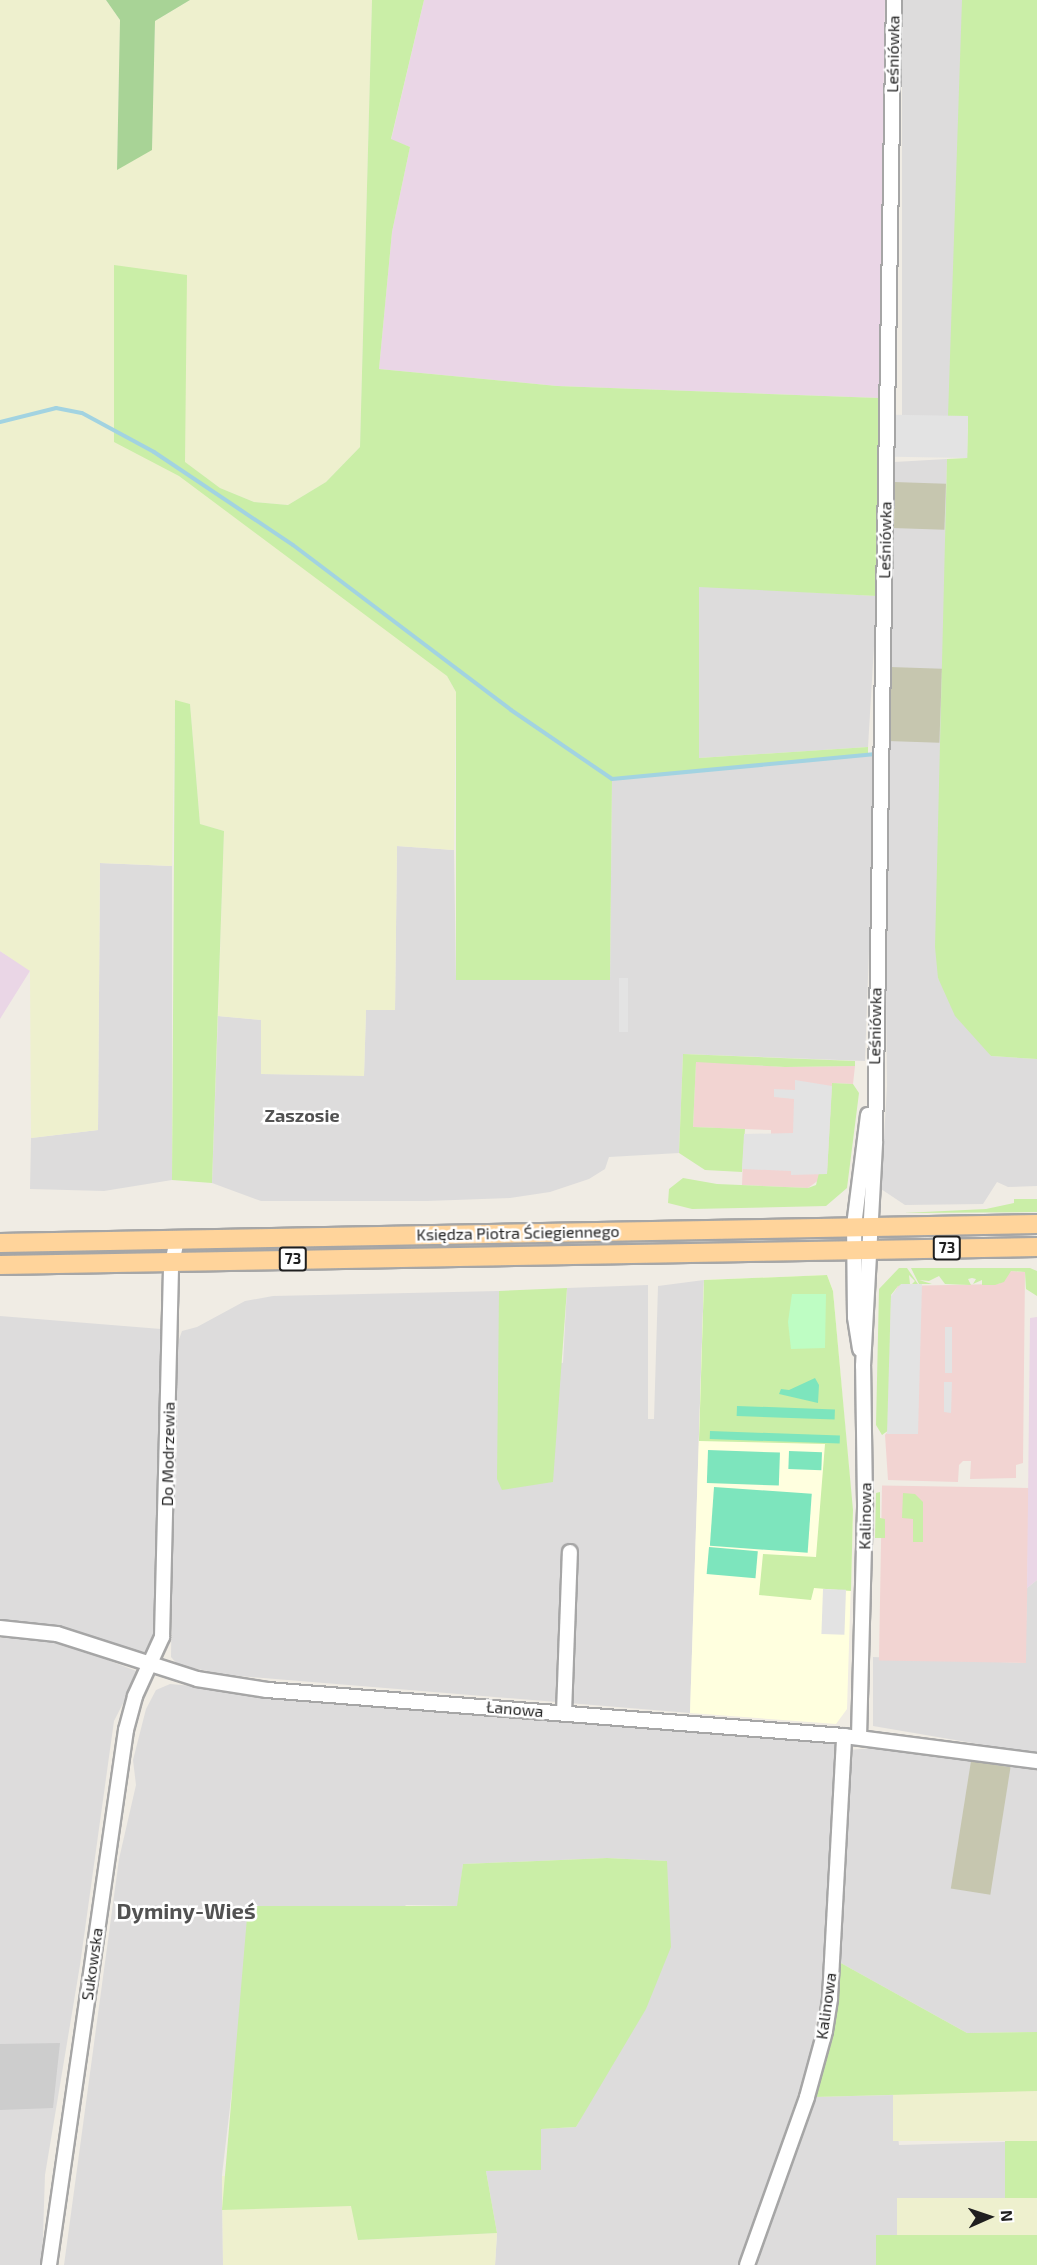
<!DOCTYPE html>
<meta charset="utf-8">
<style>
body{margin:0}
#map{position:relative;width:1037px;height:2265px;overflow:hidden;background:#f0ece4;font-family:"Exo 2",sans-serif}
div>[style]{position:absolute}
.residential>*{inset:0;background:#dddcdc;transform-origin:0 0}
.commercial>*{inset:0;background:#f2d4d2;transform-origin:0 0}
.industrial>*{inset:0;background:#ead6e6;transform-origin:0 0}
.education>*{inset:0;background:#ffffdf}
.religious>*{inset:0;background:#cdcdcd}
.construction>*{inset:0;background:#c6c6af;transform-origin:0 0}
.farmland>*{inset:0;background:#eef0ce;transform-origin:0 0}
.grass>*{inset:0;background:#caeea7;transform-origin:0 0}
.forest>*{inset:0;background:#a8d396}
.park>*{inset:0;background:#befdc3}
.pitch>*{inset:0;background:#7de5bd;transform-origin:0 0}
.parking>*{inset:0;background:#e3e3e3;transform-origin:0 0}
.stream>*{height:4px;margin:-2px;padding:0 2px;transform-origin:2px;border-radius:2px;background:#a2d3e1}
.roads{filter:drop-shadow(2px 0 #a6a6a6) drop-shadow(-2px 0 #a6a6a6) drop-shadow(0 2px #a6a6a6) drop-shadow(0 -2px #a6a6a6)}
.minor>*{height:14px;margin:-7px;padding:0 7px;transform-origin:7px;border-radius:7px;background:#fff}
.major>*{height:18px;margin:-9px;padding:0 9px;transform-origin:9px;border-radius:9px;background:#ffd49b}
span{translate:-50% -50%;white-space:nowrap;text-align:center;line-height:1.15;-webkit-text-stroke:5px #fff;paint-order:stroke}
.shield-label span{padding:2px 4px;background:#fff;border:2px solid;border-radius:4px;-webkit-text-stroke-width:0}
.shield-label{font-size:15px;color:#1f1f1f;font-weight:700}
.street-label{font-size:16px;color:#1f1f1f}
.neighbourhood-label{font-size:18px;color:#525252;font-weight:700}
.district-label{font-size:22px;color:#525252;font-weight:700}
.north{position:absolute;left:959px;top:2187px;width:60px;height:60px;-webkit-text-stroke:4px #fff;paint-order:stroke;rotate:87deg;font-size:16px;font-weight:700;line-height:24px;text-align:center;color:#1f1f1f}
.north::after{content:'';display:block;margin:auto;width:21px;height:27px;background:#1f1f1f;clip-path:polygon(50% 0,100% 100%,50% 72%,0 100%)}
</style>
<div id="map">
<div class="residential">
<div style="left:902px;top:0;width:60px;height:417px"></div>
<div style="clip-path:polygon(947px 459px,938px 978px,991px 1056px,1037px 1059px,1037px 1186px,1008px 1187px,997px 1182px,983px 1204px,905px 1205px,881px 1189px,887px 1086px,885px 886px,894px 462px)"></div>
<div style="clip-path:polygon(699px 586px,877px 596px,868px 747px,699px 758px)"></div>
<div style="clip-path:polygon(876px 754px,865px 1061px,683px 1054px,679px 1153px,609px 1157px,605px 1169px,589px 1179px,550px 1192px,510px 1198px,427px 1201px,261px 1201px,212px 1183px,218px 1016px,261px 1020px,262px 1074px,364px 1075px,366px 1010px,395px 1010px,397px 846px,454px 850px,456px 980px,610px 980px,612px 779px)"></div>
<div style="clip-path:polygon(100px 863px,172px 866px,172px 1180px,104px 1191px,30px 1189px,31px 1138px,98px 1130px)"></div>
<div style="clip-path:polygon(704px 1280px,690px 1713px,227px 1675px,178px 1665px,171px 1657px,174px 1429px,177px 1345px,182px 1331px,197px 1327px,245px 1301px,273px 1296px,499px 1291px,501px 1350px,563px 1363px,567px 1288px,648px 1285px,648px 1419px,654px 1419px,658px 1286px)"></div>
<div style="clip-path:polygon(0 1316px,161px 1329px,158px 1599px,155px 1634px,149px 1650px,144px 1652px,51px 1626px,0 1623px)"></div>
<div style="clip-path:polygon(1037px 1580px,1037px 1754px,873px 1726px,873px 1657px,1025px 1663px,1027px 1588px)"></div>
<div style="clip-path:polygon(29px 1637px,66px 1644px,139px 1672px,114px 1721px,80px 1965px,45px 2175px,42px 2265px,0 2265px,0 1638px)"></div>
<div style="clip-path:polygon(170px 1684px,833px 1741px,837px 1746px,822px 1993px,809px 2063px,738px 2265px,495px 2265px,497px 2233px,486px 2171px,540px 2170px,541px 2129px,576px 2127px,593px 2096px,667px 1861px,607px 1858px,463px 1864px,458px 1906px,406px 1905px,232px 2090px,222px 2175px,223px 2265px,64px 2265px,119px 1859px,136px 1785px,133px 1760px,146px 1709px,156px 1690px)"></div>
<div style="clip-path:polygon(874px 1748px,1037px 1770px,1037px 2032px,967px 2033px,839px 1962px,849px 1750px)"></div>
<div style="clip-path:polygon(893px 2095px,899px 2145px,1005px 2142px,1006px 2199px,897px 2202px,899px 2236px,876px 2236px,876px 2265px,753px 2265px,814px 2097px)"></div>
</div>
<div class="commercial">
<div style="clip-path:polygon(696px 1061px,784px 1067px,855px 1066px,853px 1084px,832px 1083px,827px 1174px,808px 1188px,742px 1185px,744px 1134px,771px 1135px,771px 1130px,693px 1127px)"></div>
<div style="clip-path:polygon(1010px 1271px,1025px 1272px,1023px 1463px,1016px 1465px,1016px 1478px,970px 1479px,971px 1461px,963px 1461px,959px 1465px,958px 1482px,888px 1480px,885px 1435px,889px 1430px,891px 1299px,898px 1286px,999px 1284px)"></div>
<div style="left:1029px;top:1488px;width:175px;height:147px;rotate:91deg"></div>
</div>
<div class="industrial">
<div style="clip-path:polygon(424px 0,885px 0,879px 398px,557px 386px,379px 369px,392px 232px,410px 147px,391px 140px)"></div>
<div style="left:0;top:951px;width:36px;height:239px;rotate:32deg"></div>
<div style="clip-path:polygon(1037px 1317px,1037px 1580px,1027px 1588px,1030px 1318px)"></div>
</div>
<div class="education">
<div style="clip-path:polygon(827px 1275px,833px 1291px,853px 1516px,847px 1709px,836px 1724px,690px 1713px,704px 1280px)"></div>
</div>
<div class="religious">
<div style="clip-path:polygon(60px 2043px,53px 2108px,0 2110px,0 2044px)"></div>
</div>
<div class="construction">
<div style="left:894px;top:482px;width:52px;height:46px;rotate:2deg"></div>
<div style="left:890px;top:667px;width:52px;height:74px;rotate:2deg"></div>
<div style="left:971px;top:1761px;width:40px;height:129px;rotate:9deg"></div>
</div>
<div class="farmland">
<div style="clip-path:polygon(0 0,106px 0,120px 20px,117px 169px,152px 149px,155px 21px,190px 0,372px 0,360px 447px,326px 482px,288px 505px,254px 502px,220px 488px,186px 463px,447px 676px,456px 692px,454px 850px,397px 846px,395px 1010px,366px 1010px,364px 1076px,261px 1074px,261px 1020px,218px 1016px,224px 831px,200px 824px,190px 704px,175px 701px,172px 866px,100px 863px,98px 1130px,31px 1138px,30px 971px,0 951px)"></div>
<div style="left:1037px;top:2091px;width:50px;height:144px;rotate:90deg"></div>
<div style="clip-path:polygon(351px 2173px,359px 2240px,497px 2233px,495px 2265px,223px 2265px,222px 2176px)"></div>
<div style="left:1037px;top:2198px;width:37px;height:140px;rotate:90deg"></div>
</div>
<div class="grass">
<div style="clip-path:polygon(372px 0,424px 0,391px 139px,410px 147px,392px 232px,379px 369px,557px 386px,879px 398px,877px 596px,699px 587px,699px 758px,868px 747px,868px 755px,612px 779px,610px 980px,456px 980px,456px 692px,447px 676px,179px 476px,114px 442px,114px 265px,187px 275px,185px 462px,220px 488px,254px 502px,288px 505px,326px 482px,360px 447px)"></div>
<div style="clip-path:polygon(962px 0,1037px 0,1037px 1059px,991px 1056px,955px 1016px,938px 978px,935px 947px,947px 459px,967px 458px,968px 416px,948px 416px)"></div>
<div style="clip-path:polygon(175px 700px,190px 704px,200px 824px,224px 831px,212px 1183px,172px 1180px)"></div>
<div style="clip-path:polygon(683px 1054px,855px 1061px,855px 1066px,785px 1067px,696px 1062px,693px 1127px,745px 1129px,742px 1172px,705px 1170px,679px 1153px)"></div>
<div style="clip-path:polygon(832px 1083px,853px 1084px,859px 1093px,847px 1188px,826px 1206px,692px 1209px,668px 1203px,669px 1189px,683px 1178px,717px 1184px,808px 1188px,816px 1185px,819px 1173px,827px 1173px)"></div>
<div style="clip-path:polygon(1014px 1199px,1037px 1199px,1037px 1212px,903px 1213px,986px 1209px,1014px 1203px)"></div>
<div style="clip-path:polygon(899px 1268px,907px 1268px,918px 1284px,912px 1284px,915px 1281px,909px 1275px,910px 1284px,898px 1286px,891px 1295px,889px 1430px,882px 1435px,876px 1425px,879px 1289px)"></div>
<div style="clip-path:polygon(911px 1268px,1030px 1268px,1037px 1271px,1037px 1296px,1026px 1289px,1025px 1272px,1011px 1271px,1004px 1282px,995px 1285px,982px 1285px,982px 1280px,973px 1284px,976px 1279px,972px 1278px,968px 1279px,971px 1285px,945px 1284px,939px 1276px,929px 1281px,919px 1280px,932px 1284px,919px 1284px)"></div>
<div style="clip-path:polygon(827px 1275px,833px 1291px,853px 1510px,851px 1591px,814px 1588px,811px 1600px,759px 1595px,763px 1554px,816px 1557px,825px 1444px,699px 1441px,704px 1280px)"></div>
<div style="clip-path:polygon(567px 1288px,553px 1482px,502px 1490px,497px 1479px,499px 1291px)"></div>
<div style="clip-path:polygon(880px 1492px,880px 1518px,885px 1519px,885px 1538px,875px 1538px,876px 1493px)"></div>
<div style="clip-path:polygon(903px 1493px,915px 1494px,923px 1502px,923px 1542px,913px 1542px,913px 1519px,902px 1518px)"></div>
<div style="clip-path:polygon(607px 1858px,667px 1861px,671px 1947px,646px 2009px,576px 2127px,541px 2129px,541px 2170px,486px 2171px,497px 2233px,358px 2240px,351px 2206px,222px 2210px,248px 1906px,457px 1906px,463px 1864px)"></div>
<div style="clip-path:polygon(839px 1962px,967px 2033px,1037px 2032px,1037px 2091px,814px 2097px,835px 2009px)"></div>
<div style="left:1037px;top:2141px;width:57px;height:32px;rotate:90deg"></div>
<div style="left:1037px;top:2235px;width:30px;height:161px;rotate:90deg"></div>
</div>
<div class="forest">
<div style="clip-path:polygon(106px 0,190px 0,155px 21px,152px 150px,117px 170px,120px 20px)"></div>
</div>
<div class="park">
<div style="clip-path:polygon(792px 1294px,826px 1294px,825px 1348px,791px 1349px,788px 1322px)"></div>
</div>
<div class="pitch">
<div style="clip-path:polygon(815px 1378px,819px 1385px,818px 1403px,779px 1394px,781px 1389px,789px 1390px)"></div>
<div style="left:737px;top:1406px;width:98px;height:10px;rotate:2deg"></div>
<div style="left:710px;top:1431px;width:130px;height:8px;rotate:2deg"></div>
<div style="left:708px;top:1450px;width:72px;height:33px;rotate:2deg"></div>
<div style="left:789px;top:1451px;width:33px;height:18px;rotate:2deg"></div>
<div style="left:714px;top:1487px;width:98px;height:59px;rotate:4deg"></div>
<div style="left:709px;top:1547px;width:49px;height:27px;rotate:5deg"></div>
</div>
<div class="parking">
<div style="left:968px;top:416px;width:42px;height:74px;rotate:91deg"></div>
<div style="left:619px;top:978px;width:9px;height:54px"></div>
<div style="clip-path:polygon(795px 1080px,832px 1086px,827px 1174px,791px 1175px,791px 1171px,742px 1169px,744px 1134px,793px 1133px,794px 1099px,774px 1097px,774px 1089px,795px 1090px)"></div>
<div style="clip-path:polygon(901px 1284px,922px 1284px,918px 1434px,887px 1434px,891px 1296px)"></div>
<div style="left:945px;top:1327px;width:7px;height:46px"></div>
<div style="clip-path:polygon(944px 1382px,952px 1382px,951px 1413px,944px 1412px)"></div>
<div style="left:823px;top:1589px;width:23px;height:45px;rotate:2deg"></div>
</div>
<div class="stream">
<div style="left:0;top:422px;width:58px;rotate:-14deg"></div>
<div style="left:56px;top:408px;width:26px;rotate:11deg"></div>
<div style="left:82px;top:413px;width:82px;rotate:28.4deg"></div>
<div style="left:154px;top:452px;width:167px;rotate:33.8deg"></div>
<div style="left:293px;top:545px;width:273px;rotate:37.1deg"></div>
<div style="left:511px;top:710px;width:122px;rotate:34.3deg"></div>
<div style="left:612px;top:779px;width:265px;rotate:-5.4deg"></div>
</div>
<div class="roads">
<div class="minor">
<div style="left:860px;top:1349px;width:32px;rotate:-99deg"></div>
<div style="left:855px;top:1317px;width:91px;rotate:-90.6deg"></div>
<div style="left:854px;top:1226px;width:112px;rotate:-82.8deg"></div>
<div style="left:0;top:1628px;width:57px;rotate:6deg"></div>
<div style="left:57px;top:1634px;width:147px;rotate:17.8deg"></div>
<div style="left:197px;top:1679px;width:71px;rotate:8.9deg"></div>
<div style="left:267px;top:1690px;width:579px;rotate:4.56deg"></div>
<div style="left:844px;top:1736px;width:195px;rotate:7.4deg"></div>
<div style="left:564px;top:1713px;width:161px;rotate:-87.9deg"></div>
<div style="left:859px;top:1737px;width:234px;rotate:-88.5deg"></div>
<div style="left:865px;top:1503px;width:137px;rotate:-90.8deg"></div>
<div style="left:863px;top:1366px;width:225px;rotate:-86.9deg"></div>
<div style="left:875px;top:1141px;width:1141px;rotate:-89.05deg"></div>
<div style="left:49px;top:2265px;width:541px;rotate:-81.81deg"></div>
<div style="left:126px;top:1730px;width:35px;rotate:-75deg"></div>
<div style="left:135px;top:1696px;width:65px;rotate:-65.4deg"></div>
<div style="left:162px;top:1637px;width:369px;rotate:-88.6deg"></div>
<div style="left:171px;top:1268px;width:30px;rotate:-78deg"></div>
<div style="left:747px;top:2265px;width:178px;rotate:-70.3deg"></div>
<div style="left:807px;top:2097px;width:68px;rotate:-74.7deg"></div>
<div style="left:825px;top:2031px;width:33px;rotate:-81deg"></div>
<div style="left:830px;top:1998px;width:262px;rotate:-86.9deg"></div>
</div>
<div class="major">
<div style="left:0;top:1243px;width:1037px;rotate:-1.05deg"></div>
<div style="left:0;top:1265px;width:1037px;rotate:-0.99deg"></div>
</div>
</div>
<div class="shield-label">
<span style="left:947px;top:1248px">73</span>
<span style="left:293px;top:1259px">73</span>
</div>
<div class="street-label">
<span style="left:893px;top:54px;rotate:-89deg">Leśniówka</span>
<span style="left:885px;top:540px;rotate:-89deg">Leśniówka</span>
<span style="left:875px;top:1026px;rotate:-89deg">Leśniówka</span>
<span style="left:518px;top:1233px;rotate:-1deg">Księdza Piotra Ściegiennego</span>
<span style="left:168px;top:1454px;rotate:-89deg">Do Modrzewia</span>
<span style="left:865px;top:1516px;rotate:-89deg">Kalinowa</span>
<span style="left:515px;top:1709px;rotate:5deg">Łanowa</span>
<span style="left:92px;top:1964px;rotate:-82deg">Sukowska</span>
<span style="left:826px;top:2006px;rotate:-82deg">Kalinowa</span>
</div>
<div class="neighbourhood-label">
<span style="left:302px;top:1115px">Zaszosie</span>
</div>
<div class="district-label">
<span style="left:186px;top:1911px">Dyminy-Wieś</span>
</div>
<div class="north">N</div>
</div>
